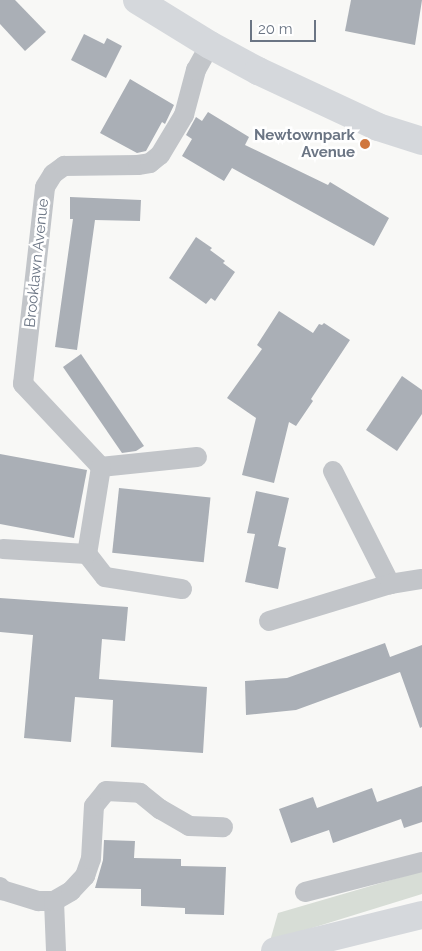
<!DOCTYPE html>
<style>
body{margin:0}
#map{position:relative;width:422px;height:951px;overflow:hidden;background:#f8f8f6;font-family:Raleway,sans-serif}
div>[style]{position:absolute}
.green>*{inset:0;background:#d7ddd6}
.building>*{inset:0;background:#aaafb6;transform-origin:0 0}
.street>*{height:20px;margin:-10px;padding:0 10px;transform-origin:10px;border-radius:10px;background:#c2c5c9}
.secondary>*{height:28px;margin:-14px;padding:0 14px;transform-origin:14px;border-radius:14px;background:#d5d8dc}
.dots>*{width:14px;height:14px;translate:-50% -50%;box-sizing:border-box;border:2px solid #fff;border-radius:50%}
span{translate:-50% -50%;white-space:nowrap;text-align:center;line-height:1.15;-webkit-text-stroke:5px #fff;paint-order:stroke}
.poi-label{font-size:15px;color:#6b7584;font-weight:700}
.right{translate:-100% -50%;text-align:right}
.street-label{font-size:15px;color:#6b7584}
.scale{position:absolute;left:250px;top:20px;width:66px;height:22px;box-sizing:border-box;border:2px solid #6b7584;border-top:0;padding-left:6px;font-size:15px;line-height:18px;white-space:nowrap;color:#6b7584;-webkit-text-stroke:4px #fff;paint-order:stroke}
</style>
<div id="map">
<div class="green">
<div style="clip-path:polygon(422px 871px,422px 894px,270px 941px,278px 913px)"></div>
</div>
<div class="building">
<div style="clip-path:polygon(0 0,15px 0,46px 32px,25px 51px,0 24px)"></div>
<div style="clip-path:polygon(351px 0,422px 0,415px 45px,345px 31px)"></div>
<div style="clip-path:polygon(84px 34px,104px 44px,107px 38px,122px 46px,106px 78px,71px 60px)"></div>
<div style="clip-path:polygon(130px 79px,174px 105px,165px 124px,162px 122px,146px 151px,137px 153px,100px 133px)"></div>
<div style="clip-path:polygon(208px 112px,249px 137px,245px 145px,328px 185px,330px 182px,389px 218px,374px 246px,232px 168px,224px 181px,182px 156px,192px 139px,186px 135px,196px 117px,202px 121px)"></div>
<div style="clip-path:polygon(70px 197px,141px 200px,140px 221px,95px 220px,77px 350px,55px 347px,73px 219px,70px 219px)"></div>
<div style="clip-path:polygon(196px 237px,212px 248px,210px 250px,225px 261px,223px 263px,235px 272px,215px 301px,211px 298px,206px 304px,169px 278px)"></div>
<div style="clip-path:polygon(279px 311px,313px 333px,319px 324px,322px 325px,324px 323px,350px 340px,311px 399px,313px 401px,296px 426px,289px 422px,274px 483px,242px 475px,256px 418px,227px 398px,262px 349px,257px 345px)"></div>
<div style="clip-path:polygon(81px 354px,144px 446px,136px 451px,122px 453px,63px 367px)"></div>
<div style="clip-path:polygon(402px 376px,422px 390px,422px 414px,397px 451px,366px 430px)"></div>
<div style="clip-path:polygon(0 454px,87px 470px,74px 538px,0 524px)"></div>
<div style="left:119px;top:488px;width:92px;height:65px;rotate:6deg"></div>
<div style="clip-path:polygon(256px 491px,289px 498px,278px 546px,286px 548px,278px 589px,245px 582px,255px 534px,247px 533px)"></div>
<div style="clip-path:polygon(0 598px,128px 607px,125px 641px,102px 639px,99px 679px,207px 687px,203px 753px,111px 747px,113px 700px,75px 697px,71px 742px,24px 738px,33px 635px,0 632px)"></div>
<div style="clip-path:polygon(385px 643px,390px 657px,422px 645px,422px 727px,420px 728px,400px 672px,296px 710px,246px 715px,245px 681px,287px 678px)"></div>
<div style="clip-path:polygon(422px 786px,422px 822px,404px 828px,401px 819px,333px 843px,329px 830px,291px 843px,279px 809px,313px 797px,317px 808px,372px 788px,377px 802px)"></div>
<div style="clip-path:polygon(104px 840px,135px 841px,134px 858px,181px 859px,181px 866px,226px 867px,224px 915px,185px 914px,185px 908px,141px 906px,141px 889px,95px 888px,103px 860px)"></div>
</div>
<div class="street">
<div style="left:197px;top:457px;width:97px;rotate:174.1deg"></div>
<div style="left:101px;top:467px;width:114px;rotate:-133.2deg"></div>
<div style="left:23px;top:384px;width:198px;rotate:-83.6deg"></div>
<div style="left:45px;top:187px;width:15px;rotate:-58deg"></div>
<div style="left:53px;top:174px;width:14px;rotate:-36deg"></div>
<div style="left:64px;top:166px;width:74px;rotate:-0.8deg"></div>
<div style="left:138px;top:165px;width:12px;rotate:-9deg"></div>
<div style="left:150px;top:163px;width:13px;rotate:-39deg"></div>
<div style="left:160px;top:155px;width:47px;rotate:-59deg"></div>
<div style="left:184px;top:115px;width:47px;rotate:-75.1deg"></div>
<div style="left:196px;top:70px;width:29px;rotate:-61deg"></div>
<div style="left:101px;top:467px;width:88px;rotate:99.1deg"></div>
<div style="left:87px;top:554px;width:29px;rotate:52deg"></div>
<div style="left:105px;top:577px;width:78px;rotate:8.9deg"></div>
<div style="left:333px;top:471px;width:127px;rotate:63.2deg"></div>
<div style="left:3px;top:549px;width:84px;rotate:3.4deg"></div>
<div style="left:269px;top:621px;width:127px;rotate:-17deg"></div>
<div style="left:390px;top:584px;width:32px;rotate:-9deg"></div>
<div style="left:0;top:887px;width:4px;rotate:56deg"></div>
<div style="left:2px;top:890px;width:38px;rotate:17deg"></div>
<div style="left:38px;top:901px;width:16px"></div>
<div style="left:54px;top:901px;width:50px;rotate:87.7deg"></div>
<div style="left:305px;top:892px;width:121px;rotate:-14.4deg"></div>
<div style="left:54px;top:901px;width:20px;rotate:-30deg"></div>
<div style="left:71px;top:891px;width:21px;rotate:-47deg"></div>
<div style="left:85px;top:876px;width:18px;rotate:-71deg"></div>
<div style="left:91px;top:859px;width:53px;rotate:-86.8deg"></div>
<div style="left:94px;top:806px;width:19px;rotate:-51deg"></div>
<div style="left:106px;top:791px;width:34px;rotate:3deg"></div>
<div style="left:140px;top:793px;width:26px;rotate:39deg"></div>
<div style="left:160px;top:809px;width:34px;rotate:30deg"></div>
<div style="left:189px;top:826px;width:34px;rotate:2deg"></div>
</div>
<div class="secondary">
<div style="left:137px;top:0;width:86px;rotate:31.7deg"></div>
<div style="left:210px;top:45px;width:55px;rotate:28.4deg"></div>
<div style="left:258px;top:71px;width:132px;rotate:25deg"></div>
<div style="left:378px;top:127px;width:46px;rotate:17.7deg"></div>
<div style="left:275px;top:951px;width:151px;rotate:-13.8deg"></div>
</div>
<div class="dots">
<div style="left:365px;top:144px;background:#d0773e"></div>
</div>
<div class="poi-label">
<span class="right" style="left:355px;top:144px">Newtownpark<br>Avenue</span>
</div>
<div class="street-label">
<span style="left:37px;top:263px;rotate:-84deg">Brooklawn Avenue</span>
</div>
<div class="scale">20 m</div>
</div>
